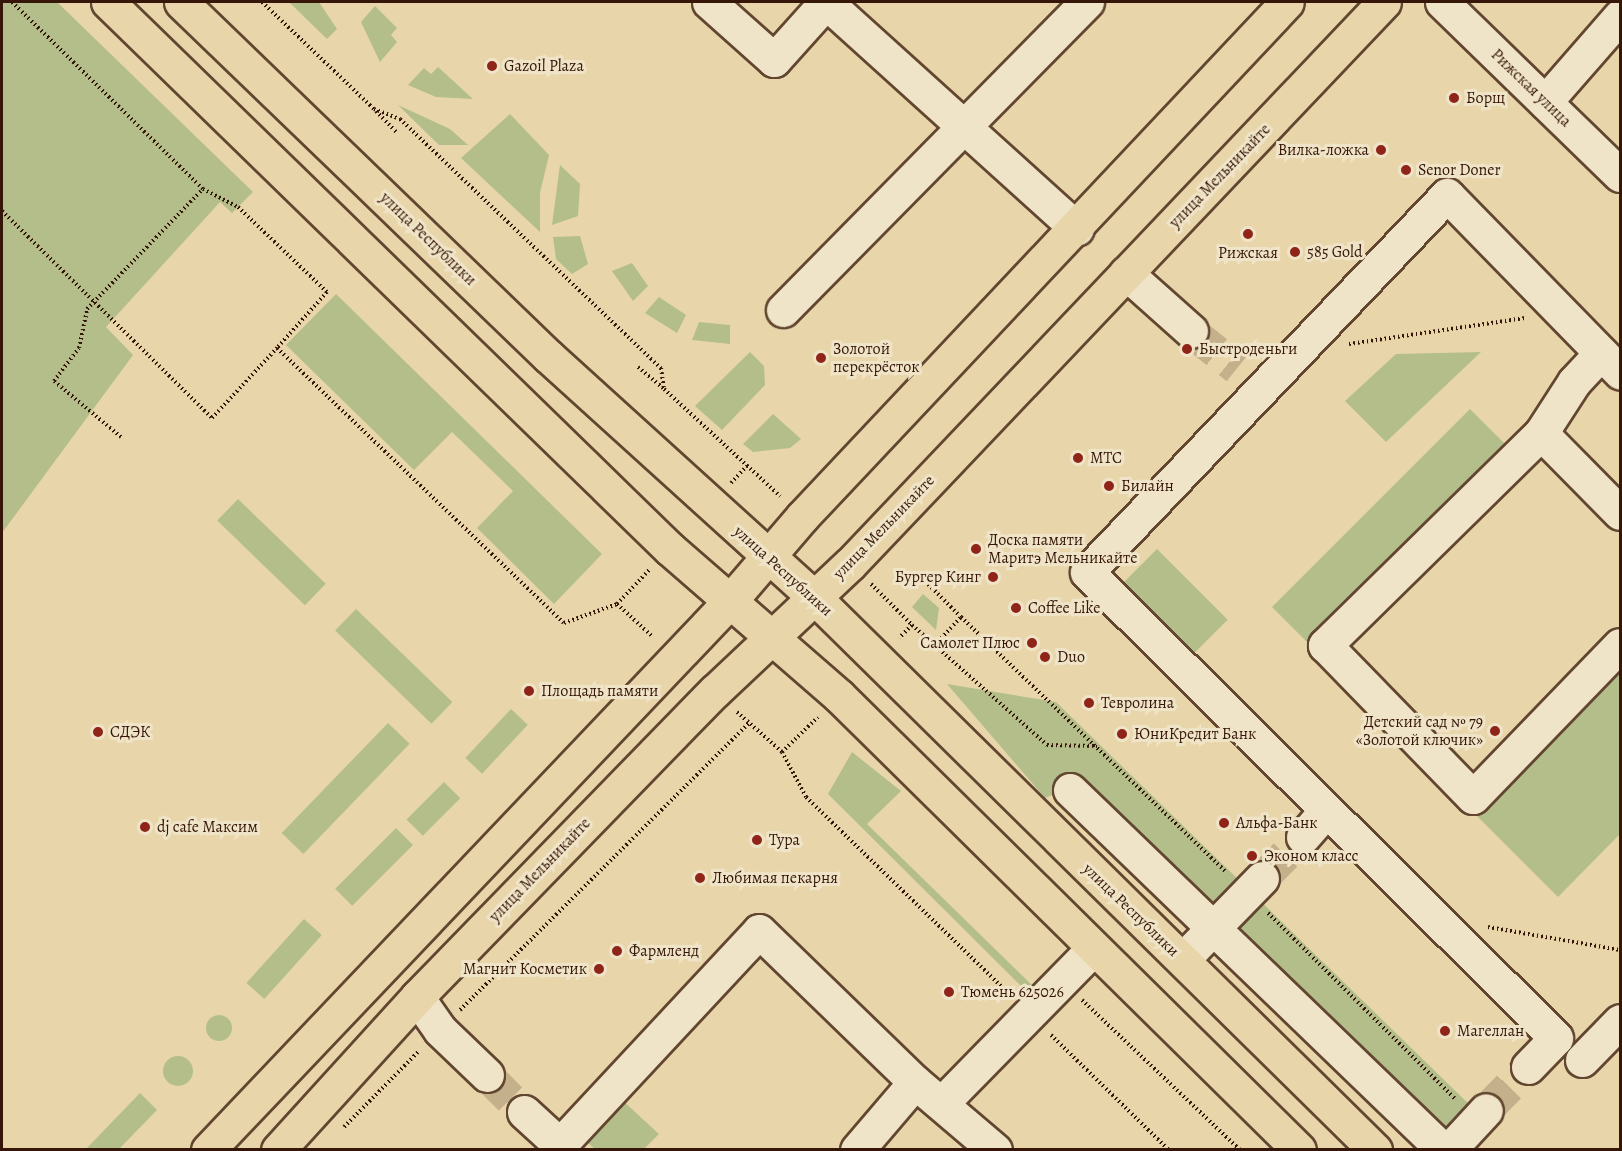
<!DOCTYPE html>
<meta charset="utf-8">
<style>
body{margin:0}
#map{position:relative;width:1622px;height:1151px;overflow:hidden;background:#e8d6aa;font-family:Alegreya,serif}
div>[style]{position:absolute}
.green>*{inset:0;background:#b3be8b;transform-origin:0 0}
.round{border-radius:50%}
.minor-tunnel>*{height:33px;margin-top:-16.5px;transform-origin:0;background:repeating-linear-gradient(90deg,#c4b08a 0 33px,transparent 0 49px)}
.path>*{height:4px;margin-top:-2px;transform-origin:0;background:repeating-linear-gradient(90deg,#351608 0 1.5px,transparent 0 4.5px)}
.roads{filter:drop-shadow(2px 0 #624630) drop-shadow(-2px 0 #624630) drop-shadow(0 2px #624630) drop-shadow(0 -2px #624630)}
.minor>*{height:33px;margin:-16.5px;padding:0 16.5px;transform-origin:16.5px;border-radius:16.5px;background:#f0e4c8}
.major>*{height:33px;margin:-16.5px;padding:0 16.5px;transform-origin:16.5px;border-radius:16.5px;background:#e8d6aa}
.dots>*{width:16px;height:16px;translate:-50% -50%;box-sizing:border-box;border:3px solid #f0e4c8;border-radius:50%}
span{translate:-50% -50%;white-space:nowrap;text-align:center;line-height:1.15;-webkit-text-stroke:6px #f0e4c8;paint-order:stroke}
.poi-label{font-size:16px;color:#351608}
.left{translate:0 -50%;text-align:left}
.right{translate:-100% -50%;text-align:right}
.street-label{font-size:16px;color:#351608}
.frame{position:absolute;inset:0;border:3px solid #351608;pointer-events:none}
</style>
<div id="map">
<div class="green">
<div style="clip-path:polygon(2px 2px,57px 2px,253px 192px,232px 213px,220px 202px,106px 327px,133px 355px,2px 533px)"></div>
<div style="clip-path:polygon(289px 2px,319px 2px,337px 29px,327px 39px)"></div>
<div style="clip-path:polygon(375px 6px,397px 28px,391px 35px,397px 42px,380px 62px,361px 22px)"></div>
<div style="clip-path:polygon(438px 67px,473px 99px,436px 97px,408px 85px,424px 68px,431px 74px)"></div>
<div style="clip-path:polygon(398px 105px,450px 129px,468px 145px,439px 145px)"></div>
<div style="clip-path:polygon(510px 114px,549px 155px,540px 193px,540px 232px,461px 158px)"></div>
<div style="clip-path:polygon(560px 165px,580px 184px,578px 216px,552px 225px)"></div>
<div style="clip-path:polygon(580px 236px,588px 264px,572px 274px,556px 259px,553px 237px)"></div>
<div style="clip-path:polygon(632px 263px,648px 286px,633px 301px,612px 271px)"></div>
<div style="clip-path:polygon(336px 294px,602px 554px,554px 604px,477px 528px,513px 491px,452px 432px,414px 470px,286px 345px)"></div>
<div style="clip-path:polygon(659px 297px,686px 315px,677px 333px,645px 313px)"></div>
<div style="clip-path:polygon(699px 322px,730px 325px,730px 344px,692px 340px)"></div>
<div style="clip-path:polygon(750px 352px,764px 366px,765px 385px,722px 430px,695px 406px)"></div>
<div style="clip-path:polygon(1481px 352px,1386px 442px,1345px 401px,1396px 354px)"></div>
<div style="left:1470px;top:409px;width:57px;height:280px;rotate:45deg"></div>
<div style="clip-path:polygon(773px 414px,801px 439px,790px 448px,753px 452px,743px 444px)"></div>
<div style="left:238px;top:499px;width:122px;height:30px;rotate:44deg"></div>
<div style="left:1157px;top:549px;width:100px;height:49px;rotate:45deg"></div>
<div style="clip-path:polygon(923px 594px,939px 608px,936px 630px,912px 607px)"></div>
<div style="left:356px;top:609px;width:134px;height:30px;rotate:44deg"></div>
<div style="clip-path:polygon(1620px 664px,1620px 834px,1558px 897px,1473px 812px)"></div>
<div style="clip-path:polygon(947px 684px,1056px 702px,1476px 1111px,1451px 1140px,1078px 784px,1045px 798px)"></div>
<div style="left:511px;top:709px;width:23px;height:67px;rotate:43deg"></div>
<div style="left:388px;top:723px;width:30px;height:153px;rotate:44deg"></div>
<div style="clip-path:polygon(852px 752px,901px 791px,867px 824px,1039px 992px,1034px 999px,828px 794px)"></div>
<div style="left:444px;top:782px;width:23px;height:53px;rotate:45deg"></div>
<div style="left:396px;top:828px;width:24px;height:86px;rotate:45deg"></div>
<div style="left:304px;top:919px;width:24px;height:86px;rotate:42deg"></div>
<div class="round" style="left:206px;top:1015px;width:26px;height:26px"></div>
<div class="round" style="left:163px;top:1056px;width:30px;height:30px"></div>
<div style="clip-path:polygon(140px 1093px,157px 1110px,119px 1149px,86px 1149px)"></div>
<div style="clip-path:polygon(621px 1099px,659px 1134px,644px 1149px,595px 1149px,583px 1139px)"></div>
</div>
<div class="minor-tunnel">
<div style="left:1191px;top:331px;width:59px;rotate:38.8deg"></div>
<div style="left:1262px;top:878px;width:58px;rotate:-45deg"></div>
<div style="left:487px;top:1075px;width:52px;rotate:45deg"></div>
<div style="left:1486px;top:1110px;width:60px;rotate:-45.7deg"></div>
</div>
<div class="path">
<div style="left:12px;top:2px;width:267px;rotate:44.4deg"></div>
<div style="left:262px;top:2px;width:155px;rotate:43.7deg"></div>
<div style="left:374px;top:109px;width:28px;rotate:21deg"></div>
<div style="left:400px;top:119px;width:361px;rotate:43.7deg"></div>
<div style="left:661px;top:368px;width:21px;rotate:82deg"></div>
<div style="left:664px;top:389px;width:158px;rotate:42.7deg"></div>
<div style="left:376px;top:111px;width:29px;rotate:46deg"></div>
<div style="left:2px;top:211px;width:295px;rotate:44.6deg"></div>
<div style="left:212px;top:418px;width:96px;rotate:-47.1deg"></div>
<div style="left:1349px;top:344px;width:178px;rotate:-8.4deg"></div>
<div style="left:638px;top:367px;width:34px;rotate:40deg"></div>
<div style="left:121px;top:437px;width:87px;rotate:-140.1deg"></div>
<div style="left:54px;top:381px;width:41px;rotate:-52.9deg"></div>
<div style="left:79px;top:348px;width:40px;rotate:-78deg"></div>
<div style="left:87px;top:309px;width:167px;rotate:-46deg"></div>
<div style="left:203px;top:189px;width:39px;rotate:27deg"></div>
<div style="left:238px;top:207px;width:123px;rotate:43.7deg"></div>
<div style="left:327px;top:292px;width:75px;rotate:131.8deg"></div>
<div style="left:277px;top:348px;width:397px;rotate:43.8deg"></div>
<div style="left:564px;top:623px;width:56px;rotate:-19.7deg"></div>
<div style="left:617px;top:604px;width:48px;rotate:-46.7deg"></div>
<div style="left:731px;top:483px;width:23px;rotate:-47deg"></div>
<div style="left:925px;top:581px;width:51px;rotate:45deg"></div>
<div style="left:871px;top:584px;width:58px;rotate:45deg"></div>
<div style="left:912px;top:625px;width:18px;rotate:135deg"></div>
<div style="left:617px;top:604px;width:49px;rotate:42.5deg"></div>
<div style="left:912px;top:625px;width:181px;rotate:41.6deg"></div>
<div style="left:1047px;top:745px;width:50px;rotate:1.1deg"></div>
<div style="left:935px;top:645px;width:38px;rotate:-47deg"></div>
<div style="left:961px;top:617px;width:368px;rotate:43.9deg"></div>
<div style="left:737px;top:712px;width:60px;rotate:41.6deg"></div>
<div style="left:782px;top:752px;width:51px;rotate:61.9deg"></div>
<div style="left:806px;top:797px;width:283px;rotate:44.1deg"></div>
<div style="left:782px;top:752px;width:50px;rotate:-44.2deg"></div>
<div style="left:1268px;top:913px;width:265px;rotate:44.8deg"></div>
<div style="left:1488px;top:927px;width:134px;rotate:9.9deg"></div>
<div style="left:1082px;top:1000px;width:218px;rotate:43.5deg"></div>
<div style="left:460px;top:1010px;width:407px;rotate:-44.8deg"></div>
<div style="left:1051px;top:1035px;width:165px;rotate:44.3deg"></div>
<div style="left:344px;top:1127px;width:107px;rotate:-45.4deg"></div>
</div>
<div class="roads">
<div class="minor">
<div style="left:709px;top:2px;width:87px;rotate:41.7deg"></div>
<div style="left:774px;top:60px;width:78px;rotate:-48.1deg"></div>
<div style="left:826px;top:2px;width:338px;rotate:42.1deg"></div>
<div style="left:1442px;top:2px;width:248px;rotate:44.2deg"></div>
<div style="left:1545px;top:102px;width:114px;rotate:-48.9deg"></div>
<div style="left:1126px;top:273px;width:87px;rotate:41.7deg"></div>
<div style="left:783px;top:310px;width:433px;rotate:-45.4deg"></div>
<div style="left:1601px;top:353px;width:40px;rotate:133deg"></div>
<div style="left:1574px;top:382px;width:61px;rotate:122.9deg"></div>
<div style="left:1541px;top:433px;width:303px;rotate:135.5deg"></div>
<div style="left:1325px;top:645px;width:212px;rotate:45.8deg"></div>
<div style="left:1473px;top:797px;width:211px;rotate:-46deg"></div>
<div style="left:1541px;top:433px;width:112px;rotate:45.4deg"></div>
<div style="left:1070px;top:790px;width:518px;rotate:43.98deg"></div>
<div style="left:1303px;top:837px;width:32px;rotate:-49deg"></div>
<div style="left:1183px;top:959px;width:113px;rotate:-45.7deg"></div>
<div style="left:417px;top:997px;width:40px;rotate:55.1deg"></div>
<div style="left:440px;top:1030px;width:65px;rotate:43.8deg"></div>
<div style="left:1582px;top:1060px;width:54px;rotate:-45.7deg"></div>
<div style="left:1528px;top:1067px;width:40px;rotate:-46deg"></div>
<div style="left:1556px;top:1038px;width:661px;rotate:-135.18deg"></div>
<div style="left:1087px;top:572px;width:521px;rotate:-46.32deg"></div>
<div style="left:1447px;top:195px;width:248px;rotate:45.7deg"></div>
<div style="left:942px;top:1103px;width:216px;rotate:-45.6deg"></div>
<div style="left:524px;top:1112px;width:49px;rotate:42.5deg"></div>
<div style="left:555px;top:1150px;width:299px;rotate:-47deg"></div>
<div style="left:759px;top:931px;width:217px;rotate:44.1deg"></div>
<div style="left:915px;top:1082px;width:105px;rotate:40.4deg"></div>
<div style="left:857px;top:1150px;width:89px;rotate:-49.5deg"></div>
<div style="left:1449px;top:1150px;width:54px;rotate:-47.2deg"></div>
</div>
<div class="major">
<div style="left:108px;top:2px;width:784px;rotate:44.23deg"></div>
<div style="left:670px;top:549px;width:224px;rotate:41deg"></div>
<div style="left:839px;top:696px;width:646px;rotate:44.62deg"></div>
<div style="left:181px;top:2px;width:510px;rotate:43.97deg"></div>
<div style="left:548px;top:356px;width:359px;rotate:42.2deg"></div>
<div style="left:814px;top:597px;width:788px;rotate:44.59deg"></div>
<div style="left:208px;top:1150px;width:758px;rotate:-46.44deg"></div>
<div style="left:730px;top:601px;width:111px;rotate:-49.4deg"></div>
<div style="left:802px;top:517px;width:707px;rotate:-46.72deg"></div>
<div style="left:278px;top:1150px;width:207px;rotate:-47.7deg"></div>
<div style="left:417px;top:997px;width:427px;rotate:-45.8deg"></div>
<div style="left:715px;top:691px;width:185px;rotate:-43.3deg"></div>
<div style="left:850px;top:564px;width:775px;rotate:-46.46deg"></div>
</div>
</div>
<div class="dots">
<div style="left:492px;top:66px;background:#8f2418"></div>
<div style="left:1454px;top:98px;background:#8f2418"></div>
<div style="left:1381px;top:150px;background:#8f2418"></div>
<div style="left:1406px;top:170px;background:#8f2418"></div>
<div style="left:1248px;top:234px;background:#8f2418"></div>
<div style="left:1295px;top:252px;background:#8f2418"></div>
<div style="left:1187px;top:349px;background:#8f2418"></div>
<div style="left:821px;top:358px;background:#8f2418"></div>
<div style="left:1078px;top:458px;background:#8f2418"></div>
<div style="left:1109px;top:486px;background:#8f2418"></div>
<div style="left:976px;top:549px;background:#8f2418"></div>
<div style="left:993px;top:577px;background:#8f2418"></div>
<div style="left:1016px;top:608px;background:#8f2418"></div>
<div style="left:1032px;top:643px;background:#8f2418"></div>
<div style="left:1045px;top:657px;background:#8f2418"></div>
<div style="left:529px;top:691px;background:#8f2418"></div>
<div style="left:1089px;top:703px;background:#8f2418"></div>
<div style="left:1495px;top:731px;background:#8f2418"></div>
<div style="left:98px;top:732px;background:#8f2418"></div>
<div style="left:1122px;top:734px;background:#8f2418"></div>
<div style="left:1224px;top:823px;background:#8f2418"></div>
<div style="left:145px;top:827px;background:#8f2418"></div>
<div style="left:757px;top:840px;background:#8f2418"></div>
<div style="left:1252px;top:856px;background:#8f2418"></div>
<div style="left:700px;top:878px;background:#8f2418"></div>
<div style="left:617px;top:951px;background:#8f2418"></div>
<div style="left:599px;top:969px;background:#8f2418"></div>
<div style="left:949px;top:992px;background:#8f2418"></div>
<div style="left:1445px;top:1031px;background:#8f2418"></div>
</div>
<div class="poi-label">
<span class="left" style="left:504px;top:66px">Gazoil Plaza</span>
<span class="left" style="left:1466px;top:98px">Борщ</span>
<span class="right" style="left:1369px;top:150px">Вилка-ложка</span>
<span class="left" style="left:1418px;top:170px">Senor Doner</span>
<span class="left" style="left:1307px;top:252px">585 Gold</span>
<span style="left:1248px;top:253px">Рижская</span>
<span class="left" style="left:833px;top:358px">Золотой<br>перекрёсток</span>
<span class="left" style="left:1199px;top:349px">Быстроденьги</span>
<span class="left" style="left:1090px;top:458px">МТС</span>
<span class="left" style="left:1121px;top:486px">Билайн</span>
<span class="left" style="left:988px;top:549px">Доска памяти<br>Маритэ Мельникайте</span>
<span class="right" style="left:981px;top:577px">Бургер Кинг</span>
<span class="left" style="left:1028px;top:608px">Coffee Like</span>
<span class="right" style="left:1020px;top:643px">Самолет Плюс</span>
<span class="left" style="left:1057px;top:657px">Duo</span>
<span class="left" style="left:541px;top:691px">Площадь памяти</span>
<span class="left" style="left:1101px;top:703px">Тевролина</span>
<span class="right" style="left:1483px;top:731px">Детский сад № 79<br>«Золотой ключик»</span>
<span class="left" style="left:110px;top:732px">СДЭК</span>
<span class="left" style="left:1134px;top:734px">ЮниКредит Банк</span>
<span class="left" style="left:1236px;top:823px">Альфа-Банк</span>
<span class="left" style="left:157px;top:827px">dj cafe Максим</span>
<span class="left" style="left:769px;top:840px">Тура</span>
<span class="left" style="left:1264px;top:856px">Эконом класс</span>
<span class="left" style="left:712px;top:878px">Любимая пекарня</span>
<span class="left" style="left:629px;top:951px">Фармленд</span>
<span class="right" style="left:587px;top:969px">Магнит Косметик</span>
<span class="left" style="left:961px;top:992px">Тюмень 625026</span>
<span class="left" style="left:1457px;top:1031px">Магеллан</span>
</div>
<div class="street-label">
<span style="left:1531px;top:88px;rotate:44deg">Рижская улица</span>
<span style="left:1220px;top:176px;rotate:-46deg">улица Мельникайте</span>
<span style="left:428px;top:239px;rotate:44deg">улица Республики</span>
<span style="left:884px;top:527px;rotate:-46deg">улица Мельникайте</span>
<span style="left:783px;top:571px;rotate:42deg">улица Республики</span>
<span style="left:540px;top:870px;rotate:-46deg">улица Мельникайте</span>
<span style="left:1131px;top:910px;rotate:44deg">улица Республики</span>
</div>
<div class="frame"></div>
</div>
